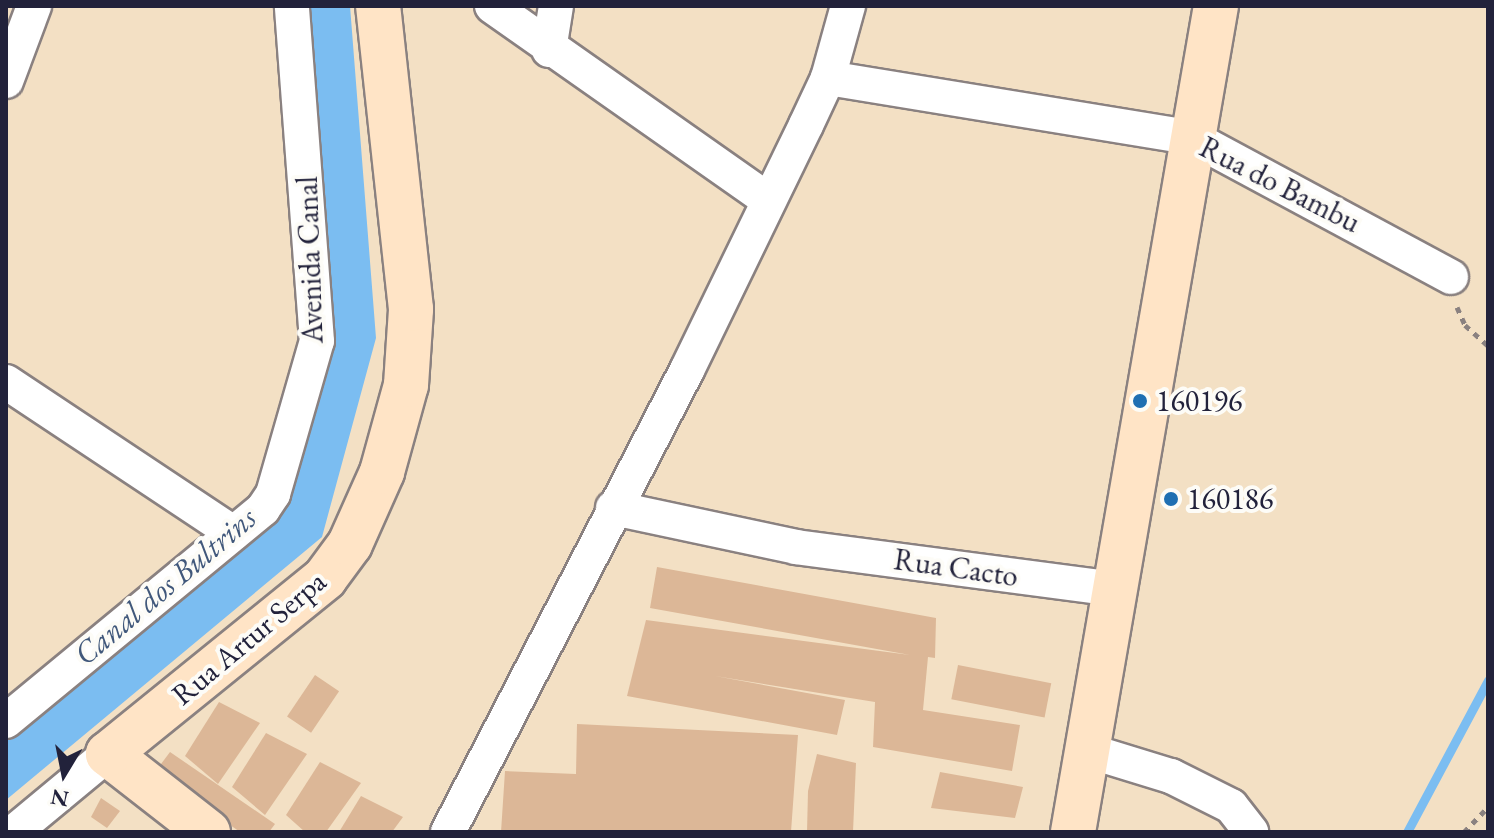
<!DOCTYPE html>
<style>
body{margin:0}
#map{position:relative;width:1494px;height:838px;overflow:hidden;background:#f3e0c4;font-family:"EB Garamond",serif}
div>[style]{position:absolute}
.water>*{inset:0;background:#7bbdf1}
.stream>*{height:9px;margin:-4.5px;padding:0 4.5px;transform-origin:4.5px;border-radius:4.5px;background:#7bbdf1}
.building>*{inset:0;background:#dcb797;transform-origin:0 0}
.path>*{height:5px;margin-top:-2.5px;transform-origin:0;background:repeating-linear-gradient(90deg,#8a8180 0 6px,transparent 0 12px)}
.roads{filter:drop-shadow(2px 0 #8a8180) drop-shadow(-2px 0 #8a8180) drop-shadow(0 2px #8a8180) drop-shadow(0 -2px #8a8180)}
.street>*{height:34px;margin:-17px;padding:0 17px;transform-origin:17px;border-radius:17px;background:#fff}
.secondary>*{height:44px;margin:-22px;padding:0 22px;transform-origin:22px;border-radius:22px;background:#ffe4c6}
.dots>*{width:22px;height:22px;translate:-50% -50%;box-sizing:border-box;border:4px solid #fdfcf7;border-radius:50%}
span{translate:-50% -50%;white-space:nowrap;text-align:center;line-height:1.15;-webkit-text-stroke:8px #fdfcf7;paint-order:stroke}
.street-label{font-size:30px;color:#22223b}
.poi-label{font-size:30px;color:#22223b}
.left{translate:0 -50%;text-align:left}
.water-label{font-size:32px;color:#41587b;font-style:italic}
.frame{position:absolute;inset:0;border:8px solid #22223b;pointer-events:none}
.north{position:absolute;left:24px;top:734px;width:80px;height:80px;-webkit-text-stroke:6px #fdfcf7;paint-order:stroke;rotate:190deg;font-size:22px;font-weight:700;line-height:32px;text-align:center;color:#22223b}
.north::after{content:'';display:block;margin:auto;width:28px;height:36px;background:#22223b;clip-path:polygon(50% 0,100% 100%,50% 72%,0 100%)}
</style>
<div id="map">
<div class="water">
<div style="clip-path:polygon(300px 6px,350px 6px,376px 338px,322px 537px,6px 800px,6px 737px,279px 507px,330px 341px)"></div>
</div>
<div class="stream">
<div style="left:1407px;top:832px;width:172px;rotate:-61.9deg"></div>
</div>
<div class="building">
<div style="clip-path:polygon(657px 567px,936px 618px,935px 658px,928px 657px,923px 710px,1020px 725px,1012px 771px,873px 747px,875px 702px,715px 676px,845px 700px,837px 735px,627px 696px,646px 620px,910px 655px,650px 608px)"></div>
<div style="left:958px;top:665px;width:95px;height:35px;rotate:11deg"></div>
<div style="left:315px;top:675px;width:29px;height:50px;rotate:34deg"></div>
<div style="clip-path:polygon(219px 702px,260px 723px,218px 784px,185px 756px)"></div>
<div style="clip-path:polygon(577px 724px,798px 735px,791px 832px,501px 832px,505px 771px,576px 774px)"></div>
<div style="clip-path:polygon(266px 733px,307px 754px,265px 815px,232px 787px)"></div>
<div style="clip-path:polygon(170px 752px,275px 824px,269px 832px,240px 832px,155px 772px)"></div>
<div style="clip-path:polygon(817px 754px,856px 763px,853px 832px,807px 832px,808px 791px)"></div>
<div style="clip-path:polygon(320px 762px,361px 783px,326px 832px,305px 832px,286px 815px)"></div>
<div style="clip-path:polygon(940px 772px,1023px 787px,1015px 818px,931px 808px)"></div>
<div style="clip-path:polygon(361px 796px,403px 817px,392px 832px,339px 832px)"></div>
<div style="clip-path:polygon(101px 798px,120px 811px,107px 828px,91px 817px)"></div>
</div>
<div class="path">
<div style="left:1457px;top:307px;width:20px;rotate:66deg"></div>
<div style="left:1465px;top:325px;width:31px;rotate:42deg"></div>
<div style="left:1464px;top:832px;width:35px;rotate:-46deg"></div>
</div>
<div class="roads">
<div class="street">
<div style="left:492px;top:6px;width:336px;rotate:35.1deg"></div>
<div style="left:549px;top:50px;width:45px;rotate:-81deg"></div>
<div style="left:828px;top:78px;width:370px;rotate:9.3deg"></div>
<div style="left:1193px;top:138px;width:293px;rotate:28.3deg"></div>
<div style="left:6px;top:81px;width:80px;rotate:-69.5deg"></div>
<div style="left:6px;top:382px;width:273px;rotate:33.6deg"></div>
<div style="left:613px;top:508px;width:187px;rotate:12deg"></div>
<div style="left:796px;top:547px;width:323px;rotate:7.5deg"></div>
<div style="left:6px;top:721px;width:333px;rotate:-39.5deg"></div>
<div style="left:263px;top:509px;width:18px;rotate:-56deg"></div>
<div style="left:273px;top:494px;width:159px;rotate:-74deg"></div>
<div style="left:317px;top:341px;width:336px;rotate:-94.3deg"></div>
<div style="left:1089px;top:751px;width:86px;rotate:17deg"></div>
<div style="left:1171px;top:776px;width:67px;rotate:26.6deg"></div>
<div style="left:1231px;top:806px;width:33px;rotate:52deg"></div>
<div style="left:14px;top:832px;width:122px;rotate:-39.7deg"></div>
<div style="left:448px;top:832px;width:520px;rotate:-62.65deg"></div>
<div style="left:687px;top:370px;width:272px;rotate:-64.1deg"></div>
<div style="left:806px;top:125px;width:52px;rotate:-64.9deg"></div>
<div style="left:828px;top:78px;width:75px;rotate:-74.5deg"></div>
</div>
<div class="secondary">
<div style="left:208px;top:832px;width:127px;rotate:-142deg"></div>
<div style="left:108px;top:754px;width:279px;rotate:-39deg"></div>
<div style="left:325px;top:578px;width:42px;rotate:-53.7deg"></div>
<div style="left:350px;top:544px;width:79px;rotate:-66deg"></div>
<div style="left:382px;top:472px;width:90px;rotate:-74.6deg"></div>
<div style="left:406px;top:385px;width:76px;rotate:-86.2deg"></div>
<div style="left:411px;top:309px;width:305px;rotate:-96.2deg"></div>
<div style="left:1073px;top:832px;width:838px;rotate:-80.18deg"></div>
</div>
</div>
<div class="dots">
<div style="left:1140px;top:401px;background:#1f6fb2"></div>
<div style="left:1171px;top:499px;background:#1f6fb2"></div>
</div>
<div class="street-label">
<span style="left:1280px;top:185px;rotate:27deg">Rua do Bambu</span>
<span style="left:310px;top:260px;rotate:-92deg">Avenida Canal</span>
<span style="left:956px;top:568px;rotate:8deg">Rua Cacto</span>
<span style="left:249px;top:638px;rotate:-40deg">Rua Artur Serpa</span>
</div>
<div class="poi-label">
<span class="left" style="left:1156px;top:401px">160196</span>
<span class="left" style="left:1187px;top:499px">160186</span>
</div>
<div class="water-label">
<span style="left:165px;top:586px;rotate:-40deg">Canal dos Bultrins</span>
</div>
<div class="frame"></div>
<div class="north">N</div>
</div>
